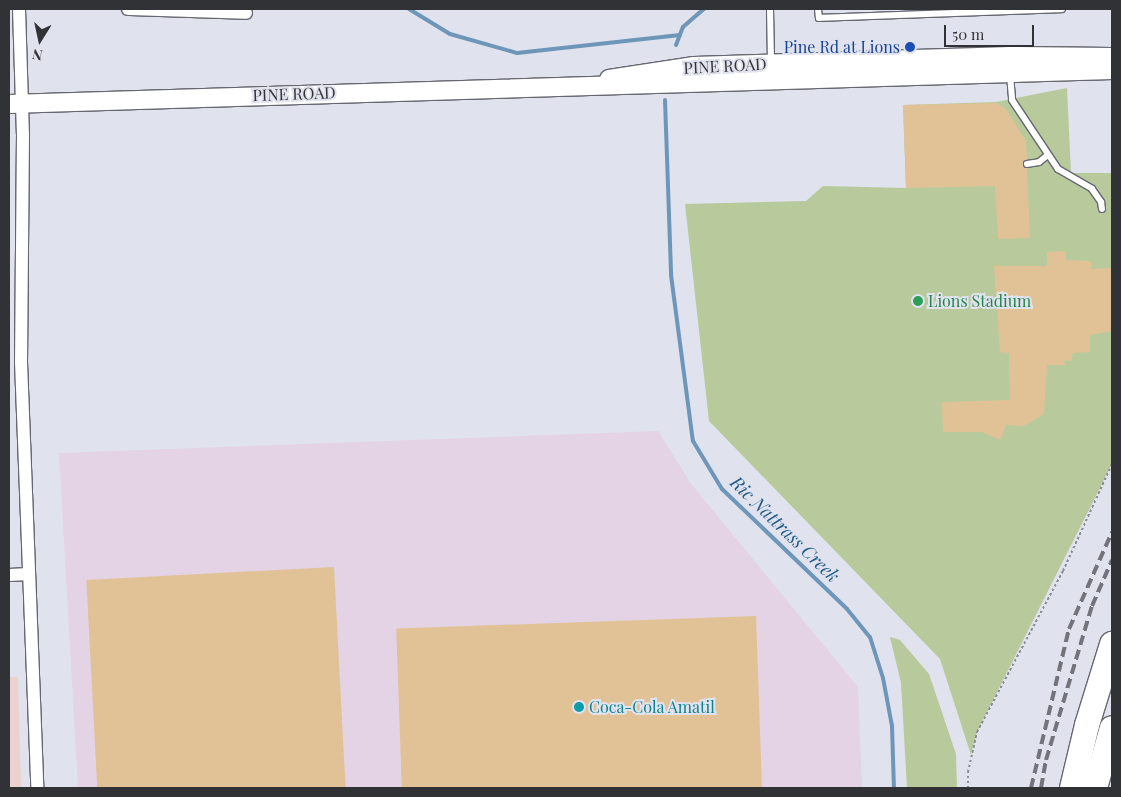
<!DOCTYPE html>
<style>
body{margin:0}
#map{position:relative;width:1121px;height:797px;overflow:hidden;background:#e0e2ed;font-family:"Playfair Display",serif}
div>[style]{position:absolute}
.commercial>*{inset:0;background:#ecd2cf}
.industrial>*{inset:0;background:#e4d3e4}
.green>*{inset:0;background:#b8ca9c}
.stream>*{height:4px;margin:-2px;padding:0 2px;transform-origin:2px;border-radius:2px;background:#6e96b9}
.building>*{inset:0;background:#e1c296;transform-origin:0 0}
.path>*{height:2px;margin-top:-1px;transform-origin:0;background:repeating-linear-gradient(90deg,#8b8d94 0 2.5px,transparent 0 5px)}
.roads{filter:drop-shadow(1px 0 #666771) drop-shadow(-1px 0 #666771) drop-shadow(0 1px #666771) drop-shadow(0 -1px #666771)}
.lane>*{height:6px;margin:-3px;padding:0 3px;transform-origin:3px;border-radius:3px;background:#fff}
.street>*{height:12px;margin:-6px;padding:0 6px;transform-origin:6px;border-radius:6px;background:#fff}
.secondary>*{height:18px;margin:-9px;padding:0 9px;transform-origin:9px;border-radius:9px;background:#fff}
.highway>*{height:24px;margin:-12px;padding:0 12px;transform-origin:12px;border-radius:12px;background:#fff}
.rail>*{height:4px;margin-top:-2px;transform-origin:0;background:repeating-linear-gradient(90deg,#73747b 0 10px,transparent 0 15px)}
.dots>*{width:14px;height:14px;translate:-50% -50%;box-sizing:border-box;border:2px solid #e0e2ed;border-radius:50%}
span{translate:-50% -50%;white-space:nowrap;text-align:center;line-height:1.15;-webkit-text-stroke:4px #e0e2ed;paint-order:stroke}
.transit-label{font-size:16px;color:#164399}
.right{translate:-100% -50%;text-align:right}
.street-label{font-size:16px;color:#313236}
.leisure-label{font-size:16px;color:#27864d}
.left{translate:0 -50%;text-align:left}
.culture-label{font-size:16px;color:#0d838f}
.water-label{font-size:18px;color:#1e5b89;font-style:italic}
.frame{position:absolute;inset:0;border:10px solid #313236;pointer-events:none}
.north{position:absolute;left:15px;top:15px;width:50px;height:50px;-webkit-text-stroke:4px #e0e2ed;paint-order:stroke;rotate:190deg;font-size:14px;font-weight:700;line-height:20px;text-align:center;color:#313236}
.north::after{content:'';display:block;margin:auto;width:18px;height:22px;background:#313236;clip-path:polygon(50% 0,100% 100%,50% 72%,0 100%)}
.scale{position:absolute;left:944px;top:25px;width:90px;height:22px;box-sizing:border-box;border:2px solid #313236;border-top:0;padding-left:6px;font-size:15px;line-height:18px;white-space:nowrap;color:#313236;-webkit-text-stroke:4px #e0e2ed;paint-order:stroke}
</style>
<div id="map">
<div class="commercial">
<div style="clip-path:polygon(9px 677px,18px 677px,21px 788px,9px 788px)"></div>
</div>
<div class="industrial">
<div style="clip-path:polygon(658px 431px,692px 485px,858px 687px,862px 788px,78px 788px,59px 453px)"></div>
</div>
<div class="green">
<div style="clip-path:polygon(1067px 88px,1071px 173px,1112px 173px,1112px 464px,977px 732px,971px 755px,940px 659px,709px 421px,685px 204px,806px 201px,823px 186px,906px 188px,903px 105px,996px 102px)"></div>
<div style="clip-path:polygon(890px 637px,900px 640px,929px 674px,956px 754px,957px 788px,907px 788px,901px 683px)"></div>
</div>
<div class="stream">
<div style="left:409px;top:9px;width:48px;rotate:31.4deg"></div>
<div style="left:450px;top:34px;width:70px;rotate:15.8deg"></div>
<div style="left:517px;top:53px;width:164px;rotate:-6.3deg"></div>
<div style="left:676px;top:45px;width:19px;rotate:-69deg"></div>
<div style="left:683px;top:27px;width:28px;rotate:-41deg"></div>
<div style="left:665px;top:100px;width:175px;rotate:88deg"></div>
<div style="left:671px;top:275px;width:167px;rotate:82.5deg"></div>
<div style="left:693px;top:441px;width:56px;rotate:58.9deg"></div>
<div style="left:722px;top:489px;width:173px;rotate:43.8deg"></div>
<div style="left:847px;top:609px;width:36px;rotate:51deg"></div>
<div style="left:870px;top:637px;width:43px;rotate:72.4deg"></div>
<div style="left:883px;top:678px;width:49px;rotate:79.4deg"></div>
<div style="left:892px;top:726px;width:62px;rotate:88.2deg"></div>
</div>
<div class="building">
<div style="clip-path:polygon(996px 103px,1006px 109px,1026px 141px,1027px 159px,1022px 164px,1027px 169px,1030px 238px,998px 239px,995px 186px,906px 188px,903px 105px)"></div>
<div style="clip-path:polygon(1066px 251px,1066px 260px,1091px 261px,1092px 269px,1112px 268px,1112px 331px,1090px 335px,1090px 352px,1073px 353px,1071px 361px,1064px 360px,1065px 365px,1047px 365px,1044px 414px,1023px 426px,1006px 425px,1000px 440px,982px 432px,943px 432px,942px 402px,1010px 400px,1009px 353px,1000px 352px,994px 266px,1047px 266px,1047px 252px)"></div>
<div style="left:334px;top:567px;width:221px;height:248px;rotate:87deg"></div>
<div style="left:756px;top:616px;width:172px;height:360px;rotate:88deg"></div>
</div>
<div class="path">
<div style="left:968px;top:788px;width:16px;rotate:-90deg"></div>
<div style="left:968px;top:772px;width:41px;rotate:-77.3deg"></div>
<div style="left:977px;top:732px;width:183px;rotate:-61.9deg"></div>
<div style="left:1063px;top:571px;width:118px;rotate:-65.4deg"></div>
</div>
<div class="roads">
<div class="lane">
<div style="left:770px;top:9px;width:54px;rotate:88.9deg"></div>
<div style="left:818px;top:9px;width:9px;rotate:84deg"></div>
<div style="left:819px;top:18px;width:243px;rotate:-2.1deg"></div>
<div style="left:1010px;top:75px;width:25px;rotate:85deg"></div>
<div style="left:1012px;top:100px;width:83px;rotate:56.3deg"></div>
<div style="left:1058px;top:169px;width:39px;rotate:30deg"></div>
<div style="left:1092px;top:189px;width:16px;rotate:55deg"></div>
<div style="left:1101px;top:202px;width:7px;rotate:82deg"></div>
<div style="left:1027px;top:164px;width:12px;rotate:-9deg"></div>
<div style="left:1039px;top:162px;width:11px;rotate:-38deg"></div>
</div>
<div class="street">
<div style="left:19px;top:9px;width:125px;rotate:88.2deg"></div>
<div style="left:23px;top:134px;width:228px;rotate:90.5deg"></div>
<div style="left:21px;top:362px;width:426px;rotate:87.8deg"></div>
<div style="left:128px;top:9px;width:118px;rotate:1.9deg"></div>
<div style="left:9px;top:575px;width:20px;rotate:-3deg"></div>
</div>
<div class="secondary">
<div style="left:609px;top:79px;width:86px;rotate:-8.7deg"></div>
<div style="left:694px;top:66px;width:316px;rotate:-1.8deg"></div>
<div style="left:1010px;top:56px;width:102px;rotate:0.6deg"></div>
<div style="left:9px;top:104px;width:1104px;rotate:-1.77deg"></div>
</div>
<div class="highway">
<div style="left:1072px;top:788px;width:65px;rotate:-76.6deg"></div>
<div style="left:1087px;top:725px;width:85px;rotate:-72.8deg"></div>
<div style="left:1095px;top:788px;width:62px;rotate:-74.2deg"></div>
</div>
</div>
<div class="rail">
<div style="left:1031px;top:788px;width:163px;rotate:-76.6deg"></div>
<div style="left:1069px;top:629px;width:106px;rotate:-66.1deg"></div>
<div style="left:1041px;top:788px;width:28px;rotate:-80deg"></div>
<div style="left:1046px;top:760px;width:161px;rotate:-73.4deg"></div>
<div style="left:1092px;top:606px;width:50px;rotate:-66.5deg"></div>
</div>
<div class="dots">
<div style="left:910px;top:47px;background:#1a4fb4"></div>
<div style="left:918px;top:301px;background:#2e9e5b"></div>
<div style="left:579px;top:707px;background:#0f9aa8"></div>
</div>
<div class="transit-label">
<span class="right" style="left:900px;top:47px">Pine Rd at Lions</span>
</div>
<div class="street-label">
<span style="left:725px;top:66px;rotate:-3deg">PINE ROAD</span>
<span style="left:294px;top:94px;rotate:-2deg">PINE ROAD</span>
</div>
<div class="leisure-label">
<span class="left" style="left:928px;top:301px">Lions Stadium</span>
</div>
<div class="culture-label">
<span class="left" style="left:589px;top:707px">Coca-Cola Amatil</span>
</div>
<div class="water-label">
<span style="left:785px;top:529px;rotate:44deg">Ric Nattrass Creek</span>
</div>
<div class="frame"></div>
<div class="north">N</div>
<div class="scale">50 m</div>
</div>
